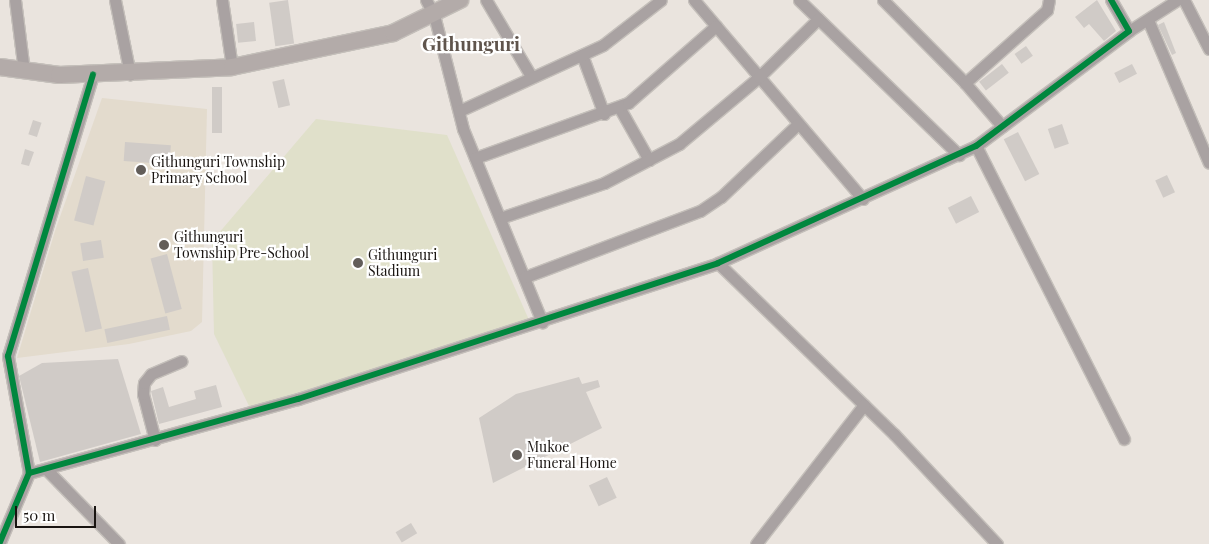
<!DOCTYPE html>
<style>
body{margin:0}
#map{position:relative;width:1209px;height:544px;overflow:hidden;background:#eae4de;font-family:"Playfair Display",serif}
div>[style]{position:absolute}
.education>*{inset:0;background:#e3dbcd}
.green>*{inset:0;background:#e0e0ca}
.building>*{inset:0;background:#d0cbc7;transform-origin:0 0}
.roads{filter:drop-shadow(1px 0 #c4bfba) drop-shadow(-1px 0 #c4bfba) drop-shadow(0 1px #c4bfba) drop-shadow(0 -1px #c4bfba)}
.minor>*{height:11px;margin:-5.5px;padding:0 5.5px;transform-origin:5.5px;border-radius:5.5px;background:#a9a2a2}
.secondary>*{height:16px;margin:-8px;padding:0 8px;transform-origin:8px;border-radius:8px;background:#b3aba9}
.cycleway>*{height:6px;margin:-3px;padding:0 3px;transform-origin:3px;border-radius:3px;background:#00873e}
.dots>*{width:14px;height:14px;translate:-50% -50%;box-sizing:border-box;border:2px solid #fff;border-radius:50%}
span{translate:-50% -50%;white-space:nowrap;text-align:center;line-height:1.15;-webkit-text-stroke:4.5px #fff;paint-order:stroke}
.poi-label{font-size:14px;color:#191411}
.left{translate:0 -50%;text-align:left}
.district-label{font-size:19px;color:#5f544c;font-weight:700}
.scale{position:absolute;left:15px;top:506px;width:81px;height:22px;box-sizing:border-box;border:2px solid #191411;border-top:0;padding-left:6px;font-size:15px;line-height:18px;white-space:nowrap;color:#191411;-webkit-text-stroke:4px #fff;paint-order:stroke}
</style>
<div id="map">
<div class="education">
<div style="clip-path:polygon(102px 98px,207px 109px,202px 322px,191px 331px,129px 344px,17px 358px,55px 231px)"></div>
</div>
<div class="green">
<div style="clip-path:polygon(316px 119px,447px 135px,529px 320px,251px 410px,214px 334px,212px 241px)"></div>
</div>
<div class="building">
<div style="left:288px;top:0;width:44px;height:19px;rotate:82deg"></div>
<div style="clip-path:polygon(1097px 0,1116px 31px,1104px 41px,1089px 24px,1084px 28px,1075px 17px)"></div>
<div style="left:254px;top:22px;width:19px;height:18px;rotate:84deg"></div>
<div style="clip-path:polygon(1164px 22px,1176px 53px,1172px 55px,1158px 25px)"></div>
<div style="left:1026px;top:46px;width:12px;height:14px;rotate:55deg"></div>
<div style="left:1002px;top:64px;width:11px;height:29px;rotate:52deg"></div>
<div style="left:1132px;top:64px;width:11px;height:20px;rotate:63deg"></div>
<div style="left:284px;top:79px;width:27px;height:12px;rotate:77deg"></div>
<div style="left:212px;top:87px;width:10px;height:46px"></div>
<div style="left:33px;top:120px;width:9px;height:15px;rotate:18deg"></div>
<div style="left:1062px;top:124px;width:21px;height:15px;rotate:71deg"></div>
<div style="left:1018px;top:132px;width:47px;height:16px;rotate:63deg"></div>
<div style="left:125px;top:142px;width:46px;height:19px;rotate:4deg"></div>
<div style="clip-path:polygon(25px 149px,34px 152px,29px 166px,21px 164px)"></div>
<div style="left:1167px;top:175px;width:19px;height:13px;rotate:65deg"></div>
<div style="left:86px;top:176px;width:20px;height:46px;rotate:15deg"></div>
<div style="left:971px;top:196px;width:18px;height:26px;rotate:63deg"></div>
<div style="left:101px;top:240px;width:18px;height:21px;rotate:81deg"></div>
<div style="left:167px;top:254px;width:57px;height:17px;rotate:75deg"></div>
<div style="left:88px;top:268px;width:62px;height:17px;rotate:77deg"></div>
<div style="left:167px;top:316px;width:14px;height:64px;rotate:78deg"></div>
<div style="clip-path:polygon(118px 359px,141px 434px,40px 462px,19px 376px,42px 363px)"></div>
<div style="clip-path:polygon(579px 377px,582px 384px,598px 380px,600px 387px,586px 392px,602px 428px,493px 483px,479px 418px,516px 394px)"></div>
<div style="clip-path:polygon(216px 385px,222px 407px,159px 424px,151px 391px,163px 387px,169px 407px,196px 399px,194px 391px)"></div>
<div style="left:607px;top:477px;width:23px;height:20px;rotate:65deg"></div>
<div style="left:411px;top:523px;width:12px;height:18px;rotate:59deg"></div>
</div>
<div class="roads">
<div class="minor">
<div style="left:15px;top:0;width:72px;rotate:82.8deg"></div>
<div style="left:115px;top:0;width:76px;rotate:78.5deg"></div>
<div style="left:222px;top:0;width:68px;rotate:81.5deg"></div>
<div style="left:426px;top:0;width:17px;rotate:62deg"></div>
<div style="left:434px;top:15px;width:118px;rotate:75.7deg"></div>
<div style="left:463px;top:129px;width:209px;rotate:67.7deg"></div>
<div style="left:486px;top:0;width:88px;rotate:59.4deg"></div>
<div style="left:694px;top:0;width:261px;rotate:49.7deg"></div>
<div style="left:799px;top:0;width:223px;rotate:44.1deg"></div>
<div style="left:883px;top:0;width:117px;rotate:45.3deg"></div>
<div style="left:965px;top:83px;width:110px;rotate:-41.7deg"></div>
<div style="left:1047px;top:10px;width:10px;rotate:-79deg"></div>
<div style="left:1184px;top:0;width:55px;rotate:63deg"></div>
<div style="left:1148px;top:20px;width:155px;rotate:66.9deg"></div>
<div style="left:1129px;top:31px;width:57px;rotate:-32.9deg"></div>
<div style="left:582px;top:55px;width:63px;rotate:69.6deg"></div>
<div style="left:965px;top:83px;width:57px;rotate:49.3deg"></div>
<div style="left:619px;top:107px;width:61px;rotate:60.5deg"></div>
<div style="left:459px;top:111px;width:158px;rotate:-24.6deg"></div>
<div style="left:603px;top:45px;width:73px;rotate:-37.8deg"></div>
<div style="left:976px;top:146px;width:328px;rotate:63.2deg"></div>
<div style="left:475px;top:158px;width:163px;rotate:-19.8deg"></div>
<div style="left:628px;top:103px;width:117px;rotate:-41.2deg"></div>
<div style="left:503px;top:217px;width:107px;rotate:-18.6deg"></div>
<div style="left:604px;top:183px;width:85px;rotate:-27.5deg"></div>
<div style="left:679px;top:144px;width:104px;rotate:-39.9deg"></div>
<div style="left:759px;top:77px;width:83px;rotate:-44.5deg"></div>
<div style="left:718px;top:263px;width:245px;rotate:44.2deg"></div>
<div style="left:894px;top:434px;width:151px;rotate:46.9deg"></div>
<div style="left:525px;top:277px;width:187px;rotate:-20.7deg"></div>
<div style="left:700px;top:211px;width:25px;rotate:-34deg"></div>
<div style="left:721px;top:197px;width:106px;rotate:-43.5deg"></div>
<div style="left:155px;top:440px;width:48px;rotate:-104.6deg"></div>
<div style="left:143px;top:394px;width:11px;rotate:-85deg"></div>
<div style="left:144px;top:383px;width:11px;rotate:-52deg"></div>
<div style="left:151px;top:374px;width:33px;rotate:-23deg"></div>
<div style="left:47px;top:470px;width:103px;rotate:45.8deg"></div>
<div style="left:29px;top:473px;width:279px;rotate:-15.4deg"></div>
<div style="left:298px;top:399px;width:441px;rotate:-17.9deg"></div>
<div style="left:718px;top:263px;width:283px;rotate:-24.4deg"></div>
<div style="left:976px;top:146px;width:191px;rotate:-36.9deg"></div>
<div style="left:1129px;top:31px;width:36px;rotate:-120deg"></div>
<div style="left:0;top:542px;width:75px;rotate:-67.2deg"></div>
<div style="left:29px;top:473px;width:119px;rotate:-100.2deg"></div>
<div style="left:8px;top:356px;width:294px;rotate:-73.2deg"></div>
<div style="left:756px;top:544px;width:176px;rotate:-52.2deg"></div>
</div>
<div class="secondary">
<div style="left:0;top:67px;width:60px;rotate:7.7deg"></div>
<div style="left:59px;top:75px;width:173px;rotate:-2.6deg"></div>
<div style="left:232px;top:67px;width:165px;rotate:-11.9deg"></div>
<div style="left:393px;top:33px;width:75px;rotate:-26.2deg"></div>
</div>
</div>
<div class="cycleway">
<div style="left:29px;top:473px;width:279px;rotate:-15.4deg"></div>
<div style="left:298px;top:399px;width:441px;rotate:-17.9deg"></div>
<div style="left:718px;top:263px;width:283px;rotate:-24.4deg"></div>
<div style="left:976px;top:146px;width:191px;rotate:-36.9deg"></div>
<div style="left:1129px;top:31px;width:36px;rotate:-120deg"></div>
<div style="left:0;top:542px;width:75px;rotate:-67.2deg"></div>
<div style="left:29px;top:473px;width:119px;rotate:-100.2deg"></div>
<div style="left:8px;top:356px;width:294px;rotate:-73.2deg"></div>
</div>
<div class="dots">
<div style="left:141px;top:170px;background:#625d59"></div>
<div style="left:164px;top:245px;background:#625d59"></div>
<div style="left:358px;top:263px;background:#625d59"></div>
<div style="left:517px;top:455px;background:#625d59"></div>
</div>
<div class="poi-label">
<span class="left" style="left:151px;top:170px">Githunguri Township<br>Primary School</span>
<span class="left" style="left:174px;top:245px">Githunguri<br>Township Pre-School</span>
<span class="left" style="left:368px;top:263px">Githunguri<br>Stadium</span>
<span class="left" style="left:527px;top:455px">Mukoe<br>Funeral Home</span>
</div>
<div class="district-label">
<span style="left:471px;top:44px">Githunguri</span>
</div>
<div class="scale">50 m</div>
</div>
